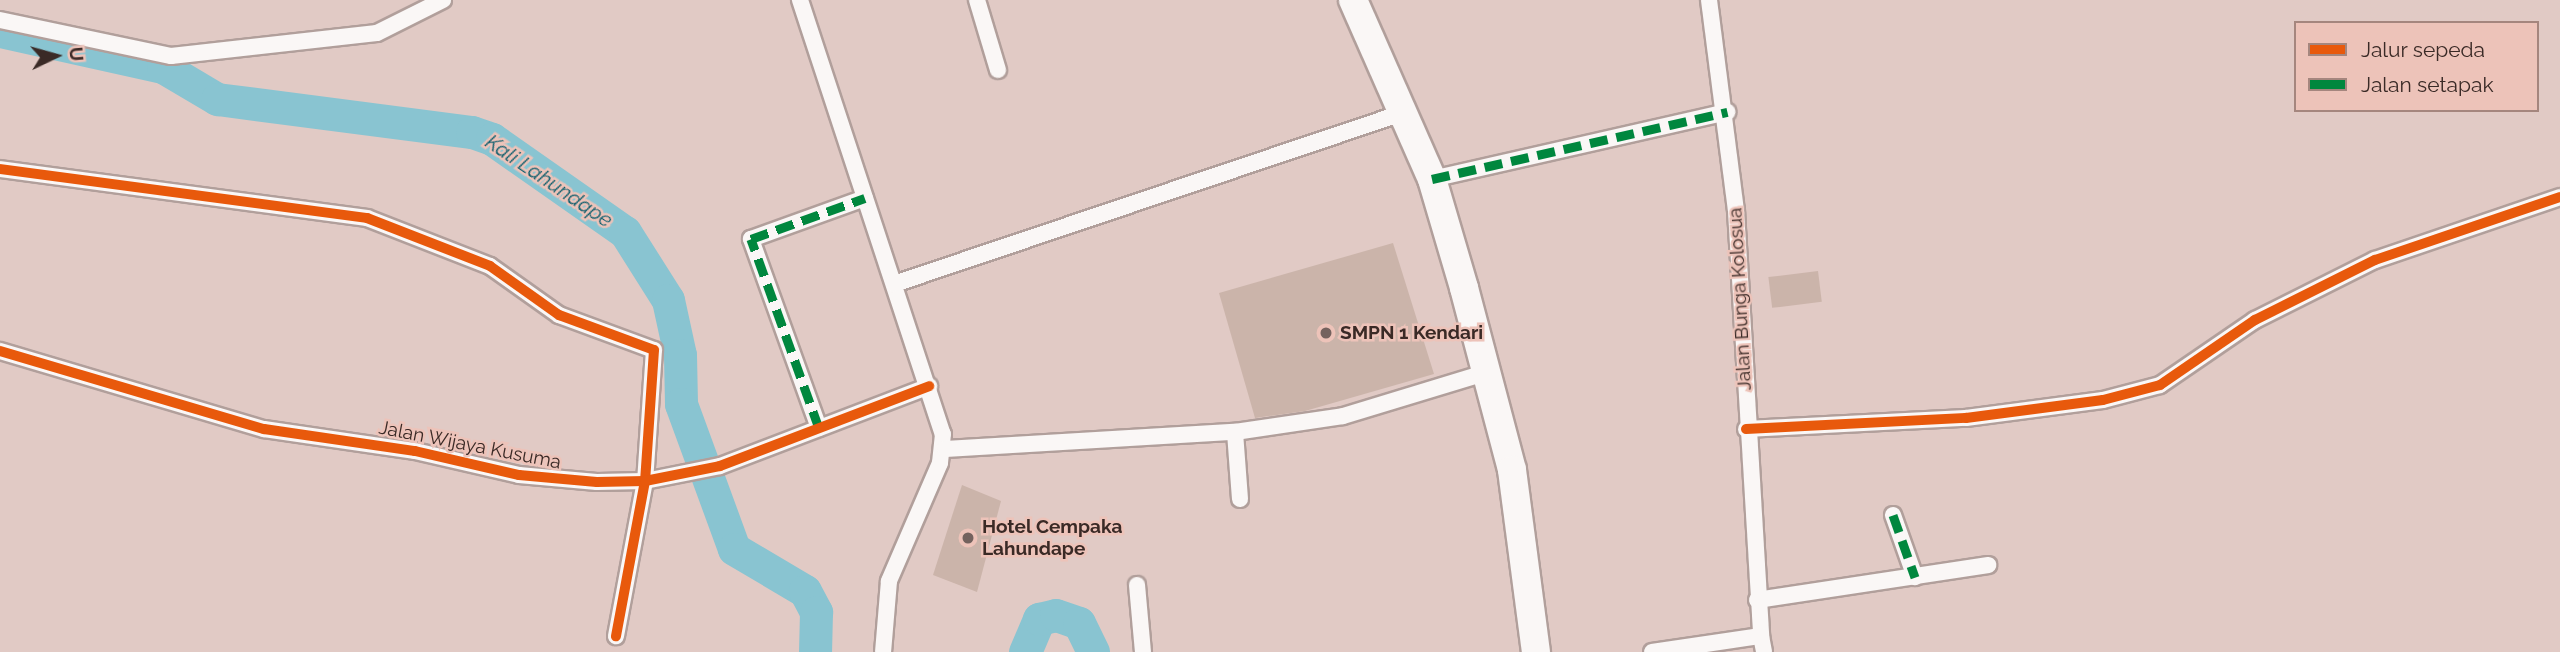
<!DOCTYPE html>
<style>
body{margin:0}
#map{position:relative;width:2560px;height:652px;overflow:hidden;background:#e1cac5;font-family:Raleway,sans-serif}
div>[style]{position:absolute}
.river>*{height:33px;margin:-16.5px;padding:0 16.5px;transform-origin:16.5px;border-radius:16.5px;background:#89c4d1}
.building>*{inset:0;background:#cbb4aa;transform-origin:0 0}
.roads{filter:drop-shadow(2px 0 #b19f9b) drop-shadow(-2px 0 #b19f9b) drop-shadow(0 2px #b19f9b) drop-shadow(0 -2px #b19f9b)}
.street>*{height:16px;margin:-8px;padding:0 8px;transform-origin:8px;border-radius:8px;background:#faf7f6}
.highway>*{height:28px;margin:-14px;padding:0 14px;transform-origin:14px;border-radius:14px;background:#faf7f6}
.quiet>*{height:9px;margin-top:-4.5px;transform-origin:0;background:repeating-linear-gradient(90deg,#00873e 0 18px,transparent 0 27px)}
.cycleway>*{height:10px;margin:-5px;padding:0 5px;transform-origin:5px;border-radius:5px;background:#e8590c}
.dots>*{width:19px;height:19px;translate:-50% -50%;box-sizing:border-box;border:4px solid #edc3b9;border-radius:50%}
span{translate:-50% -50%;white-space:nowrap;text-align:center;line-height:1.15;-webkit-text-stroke:5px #edc3b9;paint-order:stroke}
.street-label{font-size:19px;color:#3a2a26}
.poi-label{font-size:19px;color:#3a2a26;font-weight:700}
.left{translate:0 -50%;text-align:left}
.water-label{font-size:21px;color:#0e5e6d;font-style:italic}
.legend{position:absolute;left:2294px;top:21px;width:245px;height:91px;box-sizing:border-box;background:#edc3b9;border:2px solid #a5867e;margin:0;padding:9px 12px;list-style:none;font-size:21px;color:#3a2a26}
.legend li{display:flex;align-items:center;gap:14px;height:35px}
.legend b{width:35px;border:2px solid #a5867e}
.north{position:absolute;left:21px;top:21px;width:70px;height:70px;-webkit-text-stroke:5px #edc3b9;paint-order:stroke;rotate:85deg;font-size:19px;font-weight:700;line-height:28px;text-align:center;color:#3a2a26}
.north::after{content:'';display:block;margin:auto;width:24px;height:32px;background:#3a2a26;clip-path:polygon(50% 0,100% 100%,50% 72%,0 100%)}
</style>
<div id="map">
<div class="river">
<div style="left:0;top:31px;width:167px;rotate:12.5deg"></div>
<div style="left:163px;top:67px;width:63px;rotate:30.7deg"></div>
<div style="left:217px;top:99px;width:257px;rotate:7.4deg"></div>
<div style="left:472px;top:132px;width:21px;rotate:19deg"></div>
<div style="left:492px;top:139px;width:162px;rotate:35deg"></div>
<div style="left:625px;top:232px;width:80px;rotate:57.7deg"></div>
<div style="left:668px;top:300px;width:56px;rotate:77.7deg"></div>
<div style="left:680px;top:355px;width:49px;rotate:88.8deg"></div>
<div style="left:681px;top:404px;width:154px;rotate:69.9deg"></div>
<div style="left:734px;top:549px;width:82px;rotate:30.6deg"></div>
<div style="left:805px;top:591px;width:24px;rotate:62deg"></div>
<div style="left:816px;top:612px;width:40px;rotate:91.4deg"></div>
<div style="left:1025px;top:652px;width:36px;rotate:-67deg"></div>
<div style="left:1039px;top:619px;width:17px;rotate:-13deg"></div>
<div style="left:1056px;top:615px;width:24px;rotate:19deg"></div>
<div style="left:1079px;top:623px;width:32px;rotate:64deg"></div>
</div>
<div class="building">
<div style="clip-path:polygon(1393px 243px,1434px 374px,1305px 411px,1255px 418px,1219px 293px)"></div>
<div style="left:1818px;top:271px;width:31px;height:50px;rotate:83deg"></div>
<div style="clip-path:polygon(962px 485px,1001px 501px,977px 592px,933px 575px)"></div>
</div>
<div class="roads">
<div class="street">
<div style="left:800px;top:0;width:457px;rotate:71.8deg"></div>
<div style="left:943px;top:434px;width:29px;rotate:96deg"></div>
<div style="left:940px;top:463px;width:129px;rotate:113.4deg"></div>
<div style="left:889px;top:581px;width:71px;rotate:94.8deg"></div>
<div style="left:977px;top:0;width:73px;rotate:73.3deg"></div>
<div style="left:1709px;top:0;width:213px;rotate:82.7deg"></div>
<div style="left:1736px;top:211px;width:426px;rotate:86.6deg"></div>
<div style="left:0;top:20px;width:175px;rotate:11.9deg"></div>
<div style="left:171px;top:56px;width:207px;rotate:-6.4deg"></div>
<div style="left:377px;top:33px;width:74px;rotate:-26.6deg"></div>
<div style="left:0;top:169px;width:370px;rotate:7.6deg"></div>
<div style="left:367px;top:218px;width:132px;rotate:21.3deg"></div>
<div style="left:490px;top:266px;width:85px;rotate:35.4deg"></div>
<div style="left:559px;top:315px;width:101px;rotate:20.2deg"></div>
<div style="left:654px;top:350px;width:131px;rotate:93.9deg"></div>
<div style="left:645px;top:481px;width:158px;rotate:100.6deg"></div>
<div style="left:1432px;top:179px;width:303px;rotate:-12.8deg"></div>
<div style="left:894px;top:284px;width:539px;rotate:-18.6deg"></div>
<div style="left:0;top:351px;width:275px;rotate:16.5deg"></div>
<div style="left:264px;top:429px;width:153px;rotate:8.3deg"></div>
<div style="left:415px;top:451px;width:107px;rotate:13deg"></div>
<div style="left:519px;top:475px;width:78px;rotate:5.1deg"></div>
<div style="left:597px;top:482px;width:48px;rotate:-1.2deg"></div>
<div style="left:645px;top:481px;width:76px;rotate:-11.3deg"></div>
<div style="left:720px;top:466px;width:224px;rotate:-20.9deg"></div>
<div style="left:819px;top:428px;width:201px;rotate:-109.8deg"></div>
<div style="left:751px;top:239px;width:121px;rotate:-19.8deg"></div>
<div style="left:1746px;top:429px;width:220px;rotate:-2.9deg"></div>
<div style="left:1966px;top:418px;width:138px;rotate:-7.5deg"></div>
<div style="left:2103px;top:400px;width:59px;rotate:-14.7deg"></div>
<div style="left:2160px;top:385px;width:115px;rotate:-34.4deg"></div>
<div style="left:2255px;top:320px;width:134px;rotate:-26.6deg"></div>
<div style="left:2375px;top:260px;width:195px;rotate:-18.8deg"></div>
<div style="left:945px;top:449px;width:290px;rotate:-3.4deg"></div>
<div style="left:1240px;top:499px;width:67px;rotate:-94.3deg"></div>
<div style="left:1235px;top:432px;width:109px;rotate:-8.4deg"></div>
<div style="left:1343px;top:416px;width:152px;rotate:-16.9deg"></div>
<div style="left:1893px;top:515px;width:66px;rotate:70.5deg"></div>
<div style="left:1137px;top:585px;width:67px;rotate:84.9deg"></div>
<div style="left:1757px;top:600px;width:234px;rotate:-8.6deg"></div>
<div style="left:1652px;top:652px;width:110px;rotate:-8.4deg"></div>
<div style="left:1761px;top:636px;width:16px;rotate:79deg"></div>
</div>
<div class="highway">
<div style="left:1353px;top:0;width:196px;rotate:66.2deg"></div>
<div style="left:1432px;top:179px;width:114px;rotate:73.6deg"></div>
<div style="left:1464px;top:288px;width:188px;rotate:75.2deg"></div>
<div style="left:1512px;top:470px;width:184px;rotate:82.5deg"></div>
</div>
</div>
<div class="quiet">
<div style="left:1432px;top:179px;width:303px;rotate:-12.8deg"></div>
<div style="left:819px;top:428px;width:201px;rotate:-109.8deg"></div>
<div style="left:751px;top:239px;width:121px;rotate:-19.8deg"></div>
<div style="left:1893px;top:515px;width:66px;rotate:70.5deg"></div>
</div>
<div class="cycleway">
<div style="left:0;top:169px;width:370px;rotate:7.6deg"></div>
<div style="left:367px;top:218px;width:132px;rotate:21.3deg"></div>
<div style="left:490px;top:266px;width:85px;rotate:35.4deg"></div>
<div style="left:559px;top:315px;width:101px;rotate:20.2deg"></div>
<div style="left:654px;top:350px;width:131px;rotate:93.9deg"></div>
<div style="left:645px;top:481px;width:158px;rotate:100.6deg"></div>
<div style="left:0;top:351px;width:275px;rotate:16.5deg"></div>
<div style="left:264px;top:429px;width:153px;rotate:8.3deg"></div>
<div style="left:415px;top:451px;width:107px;rotate:13deg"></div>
<div style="left:519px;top:475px;width:78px;rotate:5.1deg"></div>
<div style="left:597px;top:482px;width:48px;rotate:-1.2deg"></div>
<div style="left:645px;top:481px;width:76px;rotate:-11.3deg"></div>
<div style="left:720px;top:466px;width:224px;rotate:-20.9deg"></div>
<div style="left:1746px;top:429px;width:220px;rotate:-2.9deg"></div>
<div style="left:1966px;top:418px;width:138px;rotate:-7.5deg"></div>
<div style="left:2103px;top:400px;width:59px;rotate:-14.7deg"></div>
<div style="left:2160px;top:385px;width:115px;rotate:-34.4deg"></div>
<div style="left:2255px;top:320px;width:134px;rotate:-26.6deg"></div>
<div style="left:2375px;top:260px;width:195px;rotate:-18.8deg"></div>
</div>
<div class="dots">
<div style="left:1326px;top:333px;background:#74625e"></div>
<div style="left:968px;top:538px;background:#74625e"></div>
</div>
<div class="street-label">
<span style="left:1740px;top:299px;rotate:-93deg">Jalan Bunga Kolosua</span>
<span style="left:470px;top:445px;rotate:11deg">Jalan Wijaya Kusuma</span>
</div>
<div class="poi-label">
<span class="left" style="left:1340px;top:333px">SMPN 1 Kendari</span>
<span class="left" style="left:982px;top:538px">Hotel Cempaka<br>Lahundape</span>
</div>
<div class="water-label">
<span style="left:549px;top:181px;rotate:34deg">Kali Lahundape</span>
</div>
<ul class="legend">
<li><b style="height:9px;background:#e8590c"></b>Jalur sepeda</li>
<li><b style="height:9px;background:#00873e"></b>Jalan setapak</li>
</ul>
<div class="north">U</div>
</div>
